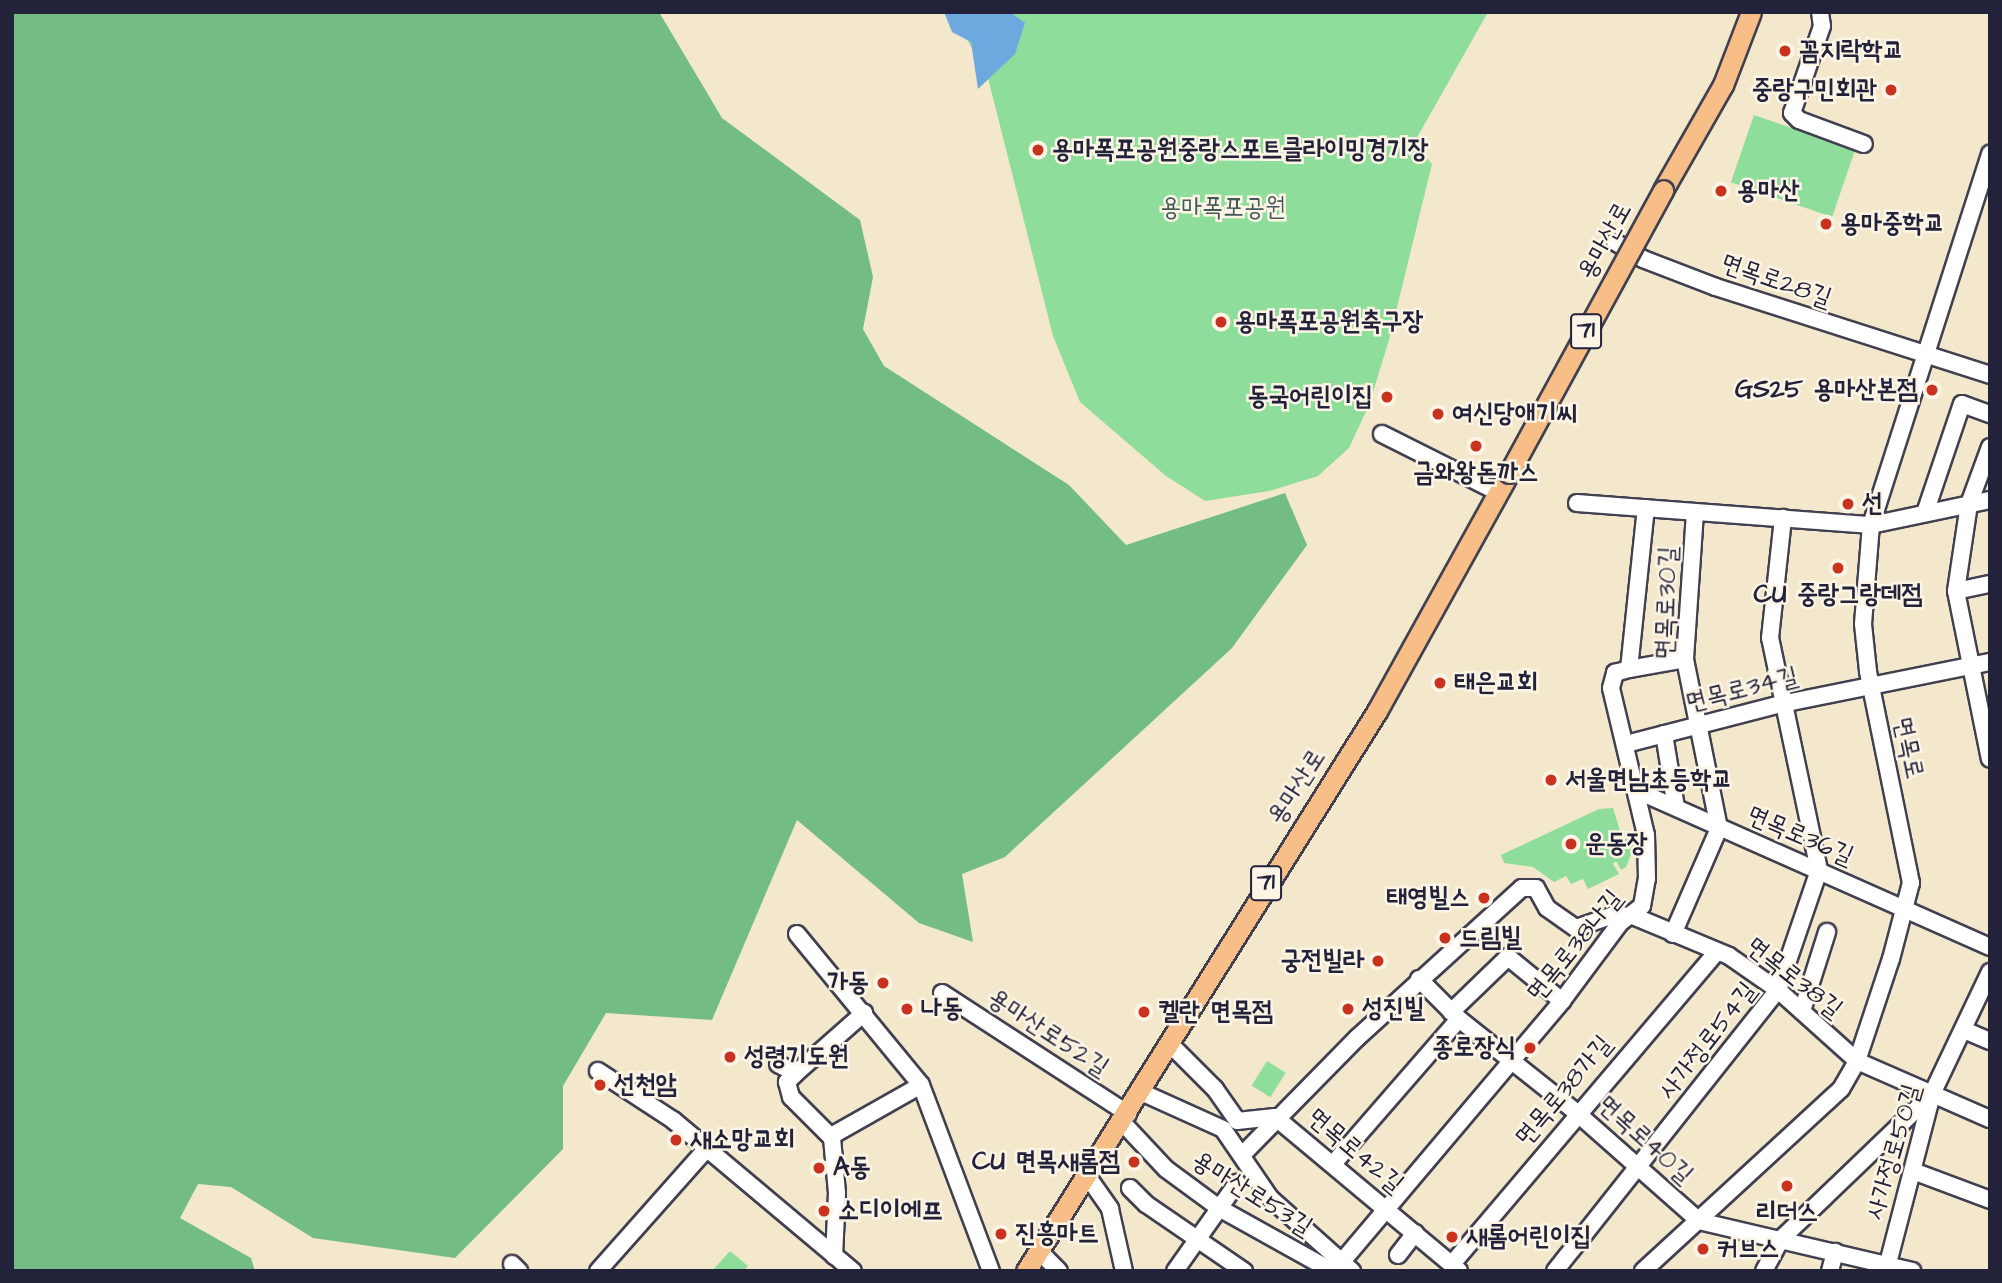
<!DOCTYPE html>
<meta charset="utf-8">
<style>
body{margin:0}
#map{position:relative;width:2002px;height:1283px;overflow:hidden;background:#f3e7cc;font-family:"Architects Daughter","Poor Story",sans-serif}
div>[style]{position:absolute}
.green>*{inset:0;background:#8fdd9b;transform-origin:0 0}
.forest>*{inset:0;background:#73bc83}
.water>*{inset:0;background:#6da9de}
.roads{filter:drop-shadow(2px 0 #414051) drop-shadow(-2px 0 #414051) drop-shadow(0 2px #414051) drop-shadow(0 -2px #414051)}
.minor>*{height:16px;margin:-8px;padding:0 8px;transform-origin:8px;border-radius:8px;background:#fff}
.major>*{height:19px;margin:-9.5px;padding:0 9.5px;transform-origin:9.5px;border-radius:9.5px;background:#f7be87}
.bridges{filter:drop-shadow(2px 0 #414051) drop-shadow(-2px 0 #414051) drop-shadow(0 2px #414051) drop-shadow(0 -2px #414051)}
.major-bridge>*{height:19px;margin:-9.5px;padding:0 9.5px;transform-origin:9.5px;border-radius:9.5px;background:#f7be87}
.dots>*{width:19px;height:19px;translate:-50% -50%;box-sizing:border-box;border:4px solid #fcf5e5;border-radius:50%}
span{translate:-50% -50%;white-space:nowrap;text-align:center;line-height:1.15;-webkit-text-stroke:5px #fcf5e5;paint-order:stroke}
.shield-label span{padding:2px 5px;background:#fcf5e5;border:2px solid;border-radius:5px;-webkit-text-stroke-width:0}
.shield-label{font-size:24px;color:#22223b;font-weight:700}
.poi-label{font-size:26px;color:#22223b;font-weight:700}
.left{translate:0 -50%;text-align:left}
.right{translate:-100% -50%;text-align:right}
.park-label{font-size:26px;color:#435a58}
.street-label{font-size:26px;color:#22223b}
.frame{position:absolute;inset:0;border:14px solid #22223b;pointer-events:none}
</style>
<div id="map">
<div class="green">
<div style="clip-path:polygon(951px 12px,1488px 12px,1414px 143px,1432px 164px,1389px 340px,1369px 405px,1349px 448px,1318px 476px,1269px 491px,1205px 501px,1166px 476px,1080px 402px,1053px 336px,987px 74px)"></div>
<div style="left:1754px;top:115px;width:107px;height:71px;rotate:19deg"></div>
<div style="clip-path:polygon(1613px 808px,1621px 834px,1634px 835px,1637px 839px,1626px 867px,1621px 870px,1616px 861px,1613px 864px,1619px 874px,1588px 889px,1583px 879px,1571px 884px,1566px 876px,1554px 882px,1533px 867px,1504px 863px,1501px 855px,1599px 809px)"></div>
<div style="left:1267px;top:1061px;width:22px;height:29px;rotate:32deg"></div>
<div style="clip-path:polygon(730px 1251px,748px 1266px,744px 1271px,712px 1271px)"></div>
</div>
<div class="forest">
<div style="clip-path:polygon(12px 12px,659px 12px,722px 118px,860px 220px,873px 277px,863px 329px,884px 366px,1069px 485px,1126px 545px,1285px 493px,1307px 545px,1232px 648px,1005px 857px,962px 874px,973px 942px,919px 923px,797px 820px,712px 1020px,606px 1013px,563px 1086px,563px 1149px,455px 1258px,313px 1238px,231px 1187px,198px 1184px,180px 1218px,251px 1258px,255px 1271px,12px 1271px)"></div>
</div>
<div class="water">
<div style="clip-path:polygon(944px 12px,1010px 12px,1025px 23px,1015px 54px,978px 89px,971px 42px,952px 32px)"></div>
</div>
<div class="roads">
<div class="minor">
<div style="left:1820px;top:12px;width:14px;rotate:82deg"></div>
<div style="left:1822px;top:26px;width:92px;rotate:109deg"></div>
<div style="left:1792px;top:113px;width:10px;rotate:45deg"></div>
<div style="left:1799px;top:120px;width:69px;rotate:20.3deg"></div>
<div style="left:1615px;top:242px;width:33px;rotate:31deg"></div>
<div style="left:1643px;top:259px;width:78px;rotate:21deg"></div>
<div style="left:1716px;top:287px;width:288px;rotate:17.8deg"></div>
<div style="left:1382px;top:434px;width:130px;rotate:26.6deg"></div>
<div style="left:1990px;top:447px;width:61px;rotate:110.2deg"></div>
<div style="left:1969px;top:504px;width:88px;rotate:98.5deg"></div>
<div style="left:1956px;top:591px;width:171px;rotate:78.6deg"></div>
<div style="left:1577px;top:503px;width:295px;rotate:4.3deg"></div>
<div style="left:1871px;top:525px;width:122px;rotate:-11.9deg"></div>
<div style="left:1925px;top:513px;width:115px;rotate:-71.3deg"></div>
<div style="left:1962px;top:404px;width:30px;rotate:20deg"></div>
<div style="left:1956px;top:591px;width:35px;rotate:-12deg"></div>
<div style="left:1629px;top:669px;width:57px;rotate:-10.1deg"></div>
<div style="left:1664px;top:734px;width:74px;rotate:80.7deg"></div>
<div style="left:1626px;top:744px;width:160px;rotate:-14.5deg"></div>
<div style="left:1781px;top:704px;width:213px;rotate:-11.4deg"></div>
<div style="left:1638px;top:791px;width:385px;rotate:23.9deg"></div>
<div style="left:797px;top:934px;width:195px;rotate:50.6deg"></div>
<div style="left:921px;top:1085px;width:199px;rotate:69.4deg"></div>
<div style="left:1673px;top:934px;width:116px;rotate:-66.5deg"></div>
<div style="left:1719px;top:828px;width:172px;rotate:-101.4deg"></div>
<div style="left:1685px;top:659px;width:146px;rotate:-86.1deg"></div>
<div style="left:1419px;top:979px;width:57px;rotate:45deg"></div>
<div style="left:1459px;top:1019px;width:151px;rotate:38.5deg"></div>
<div style="left:1577px;top:1113px;width:163px;rotate:41.5deg"></div>
<div style="left:1699px;top:1221px;width:219px;rotate:13.2deg"></div>
<div style="left:942px;top:993px;width:222px;rotate:33deg"></div>
<div style="left:1802px;top:1011px;width:83px;rotate:-72.4deg"></div>
<div style="left:1451px;top:1012px;width:79px;rotate:-44deg"></div>
<div style="left:1508px;top:957px;width:70px;rotate:39.2deg"></div>
<div style="left:1964px;top:1030px;width:28px;rotate:23deg"></div>
<div style="left:1170px;top:1044px;width:64px;rotate:45deg"></div>
<div style="left:1215px;top:1089px;width:39px;rotate:55deg"></div>
<div style="left:1237px;top:1121px;width:38px;rotate:-6deg"></div>
<div style="left:1275px;top:1117px;width:240px;rotate:39.9deg"></div>
<div style="left:778px;top:1064px;width:20px;rotate:27deg"></div>
<div style="left:796px;top:1073px;width:13px;rotate:135deg"></div>
<div style="left:787px;top:1082px;width:16px;rotate:75deg"></div>
<div style="left:791px;top:1097px;width:58px;rotate:45deg"></div>
<div style="left:832px;top:1138px;width:55px;rotate:84.8deg"></div>
<div style="left:837px;top:1193px;width:63px;rotate:92.7deg"></div>
<div style="left:598px;top:1071px;width:90px;rotate:33.2deg"></div>
<div style="left:673px;top:1120px;width:235px;rotate:40deg"></div>
<div style="left:796px;top:1073px;width:91px;rotate:-41.4deg"></div>
<div style="left:1141px;top:1092px;width:90px;rotate:24.3deg"></div>
<div style="left:1223px;top:1129px;width:83px;rotate:55.7deg"></div>
<div style="left:1270px;top:1198px;width:110px;rotate:41.7deg"></div>
<div style="left:1122px;top:1122px;width:64px;rotate:46.9deg"></div>
<div style="left:1166px;top:1169px;width:66px;rotate:36.3deg"></div>
<div style="left:1219px;top:1208px;width:129px;rotate:29.1deg"></div>
<div style="left:831px;top:1136px;width:103px;rotate:-29.5deg"></div>
<div style="left:1244px;top:1153px;width:161px;rotate:-45.5deg"></div>
<div style="left:1357px;top:1038px;width:223px;rotate:-42.3deg"></div>
<div style="left:1522px;top:888px;width:14px"></div>
<div style="left:1536px;top:888px;width:23px;rotate:61deg"></div>
<div style="left:1547px;top:908px;width:35px;rotate:35deg"></div>
<div style="left:1576px;top:928px;width:39px;rotate:-19deg"></div>
<div style="left:1613px;top:915px;width:20px;rotate:3deg"></div>
<div style="left:1633px;top:916px;width:104px;rotate:22.6deg"></div>
<div style="left:1729px;top:956px;width:60px;rotate:34.8deg"></div>
<div style="left:1778px;top:990px;width:106px;rotate:41.9deg"></div>
<div style="left:1857px;top:1061px;width:145px;rotate:23.6deg"></div>
<div style="left:1333px;top:1164px;width:192px;rotate:-49deg"></div>
<div style="left:1913px;top:1171px;width:82px;rotate:20.6deg"></div>
<div style="left:1088px;top:1177px;width:39px;rotate:55deg"></div>
<div style="left:1110px;top:1209px;width:64px;rotate:77.3deg"></div>
<div style="left:1130px;top:1188px;width:23px;rotate:45deg"></div>
<div style="left:1146px;top:1204px;width:119px;rotate:34.4deg"></div>
<div style="left:1039px;top:1251px;width:28px;rotate:45deg"></div>
<div style="left:1398px;top:1255px;width:28px;rotate:-52deg"></div>
<div style="left:512px;top:1264px;width:10px;rotate:45deg"></div>
<div style="left:1452px;top:1264px;width:410px;rotate:-49.7deg"></div>
<div style="left:598px;top:1271px;width:166px;rotate:-48.4deg"></div>
<div style="left:1175px;top:1271px;width:108px;rotate:-54.8deg"></div>
<div style="left:1334px;top:1271px;width:353px;rotate:-49.8deg"></div>
<div style="left:1562px;top:1001px;width:97px;rotate:-53.4deg"></div>
<div style="left:1620px;top:923px;width:28px;rotate:-38deg"></div>
<div style="left:1642px;top:906px;width:27px;rotate:-80deg"></div>
<div style="left:1647px;top:879px;width:44px;rotate:-91.3deg"></div>
<div style="left:1646px;top:835px;width:151px;rotate:-103.4deg"></div>
<div style="left:1611px;top:688px;width:16px;rotate:-75deg"></div>
<div style="left:1615px;top:673px;width:15px;rotate:-16deg"></div>
<div style="left:1629px;top:669px;width:162px;rotate:-84deg"></div>
<div style="left:1555px;top:1271px;width:359px;rotate:-51.6deg"></div>
<div style="left:1778px;top:990px;width:127px;rotate:-71.1deg"></div>
<div style="left:1819px;top:870px;width:237px;rotate:-101.9deg"></div>
<div style="left:1770px;top:638px;width:121px;rotate:-83.8deg"></div>
<div style="left:1643px;top:1271px;width:269px;rotate:-42.6deg"></div>
<div style="left:1841px;top:1089px;width:32px;rotate:-60deg"></div>
<div style="left:1857px;top:1061px;width:108px;rotate:-71.6deg"></div>
<div style="left:1891px;top:959px;width:79px;rotate:-75.3deg"></div>
<div style="left:1911px;top:883px;width:216px;rotate:-101.5deg"></div>
<div style="left:1868px;top:671px;width:47px;rotate:-96.1deg"></div>
<div style="left:1863px;top:624px;width:99px;rotate:-85.4deg"></div>
<div style="left:1871px;top:525px;width:390px;rotate:-72.2deg"></div>
<div style="left:1764px;top:1271px;width:36px;rotate:-62deg"></div>
<div style="left:1781px;top:1239px;width:209px;rotate:-43.8deg"></div>
<div style="left:1830px;top:1271px;width:20px;rotate:-75deg"></div>
<div style="left:1886px;top:1271px;width:183px;rotate:-75.4deg"></div>
<div style="left:1932px;top:1094px;width:135px;rotate:-64.6deg"></div>
</div>
<div class="major">
<div style="left:1663px;top:190px;width:121px;rotate:-60.3deg"></div>
<div style="left:1723px;top:85px;width:78px;rotate:-69deg"></div>
<div style="left:1026px;top:1271px;width:661px;rotate:-57.92deg"></div>
<div style="left:1377px;top:711px;width:272px;rotate:-61deg"></div>
</div>
</div>
<div class="bridges">
<div class="major-bridge">
<div style="left:1509px;top:473px;width:322px;rotate:-61.4deg"></div>
</div>
</div>
<div class="dots">
<div style="left:1785px;top:51px;background:#c8321e"></div>
<div style="left:1891px;top:90px;background:#c8321e"></div>
<div style="left:1038px;top:150px;background:#c8321e"></div>
<div style="left:1721px;top:191px;background:#c8321e"></div>
<div style="left:1826px;top:224px;background:#c8321e"></div>
<div style="left:1221px;top:322px;background:#c8321e"></div>
<div style="left:1932px;top:390px;background:#c8321e"></div>
<div style="left:1387px;top:397px;background:#c8321e"></div>
<div style="left:1438px;top:414px;background:#c8321e"></div>
<div style="left:1476px;top:446px;background:#c8321e"></div>
<div style="left:1848px;top:504px;background:#c8321e"></div>
<div style="left:1838px;top:568px;background:#c8321e"></div>
<div style="left:1440px;top:683px;background:#c8321e"></div>
<div style="left:1551px;top:780px;background:#c8321e"></div>
<div style="left:1571px;top:844px;background:#c8321e"></div>
<div style="left:1484px;top:898px;background:#c8321e"></div>
<div style="left:1445px;top:938px;background:#c8321e"></div>
<div style="left:1378px;top:961px;background:#c8321e"></div>
<div style="left:883px;top:983px;background:#c8321e"></div>
<div style="left:907px;top:1009px;background:#c8321e"></div>
<div style="left:1348px;top:1009px;background:#c8321e"></div>
<div style="left:1144px;top:1012px;background:#c8321e"></div>
<div style="left:1530px;top:1048px;background:#c8321e"></div>
<div style="left:730px;top:1057px;background:#c8321e"></div>
<div style="left:600px;top:1085px;background:#c8321e"></div>
<div style="left:676px;top:1140px;background:#c8321e"></div>
<div style="left:1134px;top:1162px;background:#c8321e"></div>
<div style="left:819px;top:1168px;background:#c8321e"></div>
<div style="left:1787px;top:1186px;background:#c8321e"></div>
<div style="left:824px;top:1211px;background:#c8321e"></div>
<div style="left:1001px;top:1234px;background:#c8321e"></div>
<div style="left:1452px;top:1237px;background:#c8321e"></div>
<div style="left:1703px;top:1249px;background:#c8321e"></div>
</div>
<div class="shield-label">
<span style="left:1586px;top:331px">71</span>
<span style="left:1266px;top:883px">71</span>
</div>
<div class="poi-label">
<span class="left" style="left:1799px;top:51px">꼼지락학교</span>
<span class="right" style="left:1877px;top:90px">중랑구민회관</span>
<span class="left" style="left:1052px;top:150px">용마폭포공원중랑스포트클라이밍경기장</span>
<span class="left" style="left:1737px;top:191px">용마산</span>
<span class="left" style="left:1840px;top:224px">용마중학교</span>
<span class="left" style="left:1235px;top:322px">용마폭포공원축구장</span>
<span class="right" style="left:1918px;top:390px">GS25 용마산본점</span>
<span class="right" style="left:1373px;top:397px">동국어린이집</span>
<span class="left" style="left:1452px;top:414px">여신당애기씨</span>
<span style="left:1476px;top:473px">금와왕돈까스</span>
<span class="left" style="left:1862px;top:504px">선</span>
<span style="left:1838px;top:595px">CU 중랑그랑데점</span>
<span class="left" style="left:1454px;top:683px">태은교회</span>
<span class="left" style="left:1565px;top:780px">서울면남초등학교</span>
<span class="left" style="left:1585px;top:844px">운동장</span>
<span class="right" style="left:1470px;top:898px">태영빌스</span>
<span class="left" style="left:1459px;top:938px">드림빌</span>
<span class="right" style="left:1364px;top:961px">궁전빌라</span>
<span class="right" style="left:869px;top:983px">가동</span>
<span class="left" style="left:921px;top:1009px">나동</span>
<span class="left" style="left:1362px;top:1009px">성진빌</span>
<span class="left" style="left:1158px;top:1012px">켈란 면목점</span>
<span class="right" style="left:1516px;top:1048px">종로장식</span>
<span class="left" style="left:744px;top:1057px">성령기도원</span>
<span class="left" style="left:614px;top:1085px">선천암</span>
<span class="left" style="left:690px;top:1140px">새소망교회</span>
<span class="right" style="left:1120px;top:1162px">CU 면목새롬점</span>
<span class="left" style="left:833px;top:1168px">A동</span>
<span class="left" style="left:838px;top:1211px">소디이에프</span>
<span style="left:1787px;top:1213px">리더스</span>
<span class="left" style="left:1015px;top:1234px">진흥마트</span>
<span class="left" style="left:1466px;top:1237px">새롬어린이집</span>
<span class="left" style="left:1717px;top:1249px">커브스</span>
</div>
<div class="park-label">
<span style="left:1223px;top:208px">용마폭포공원</span>
</div>
<div class="street-label">
<span style="left:1605px;top:241px;rotate:-61deg">용마산로</span>
<span style="left:1776px;top:281px;rotate:19deg">면목로28길</span>
<span style="left:1667px;top:603px;rotate:-88deg">면목로30길</span>
<span style="left:1742px;top:690px;rotate:-14deg">면목로34길</span>
<span style="left:1908px;top:748px;rotate:78deg">면목로</span>
<span style="left:1297px;top:787px;rotate:-57deg">용마산로</span>
<span style="left:1800px;top:836px;rotate:23deg">면목로36길</span>
<span style="left:1575px;top:946px;rotate:-51deg">면목로38나길</span>
<span style="left:1794px;top:978px;rotate:38deg">면목로38길</span>
<span style="left:1048px;top:1033px;rotate:33deg">용마산로52길</span>
<span style="left:1708px;top:1041px;rotate:-52deg">사가정로54길</span>
<span style="left:1564px;top:1091px;rotate:-50deg">면목로38가길</span>
<span style="left:1645px;top:1140px;rotate:42deg">면목로40길</span>
<span style="left:1355px;top:1151px;rotate:40deg">면목로42길</span>
<span style="left:1894px;top:1152px;rotate:-74deg">사가정로50길</span>
<span style="left:1252px;top:1194px;rotate:32deg">용마산로53길</span>
</div>
<div class="frame"></div>
</div>
